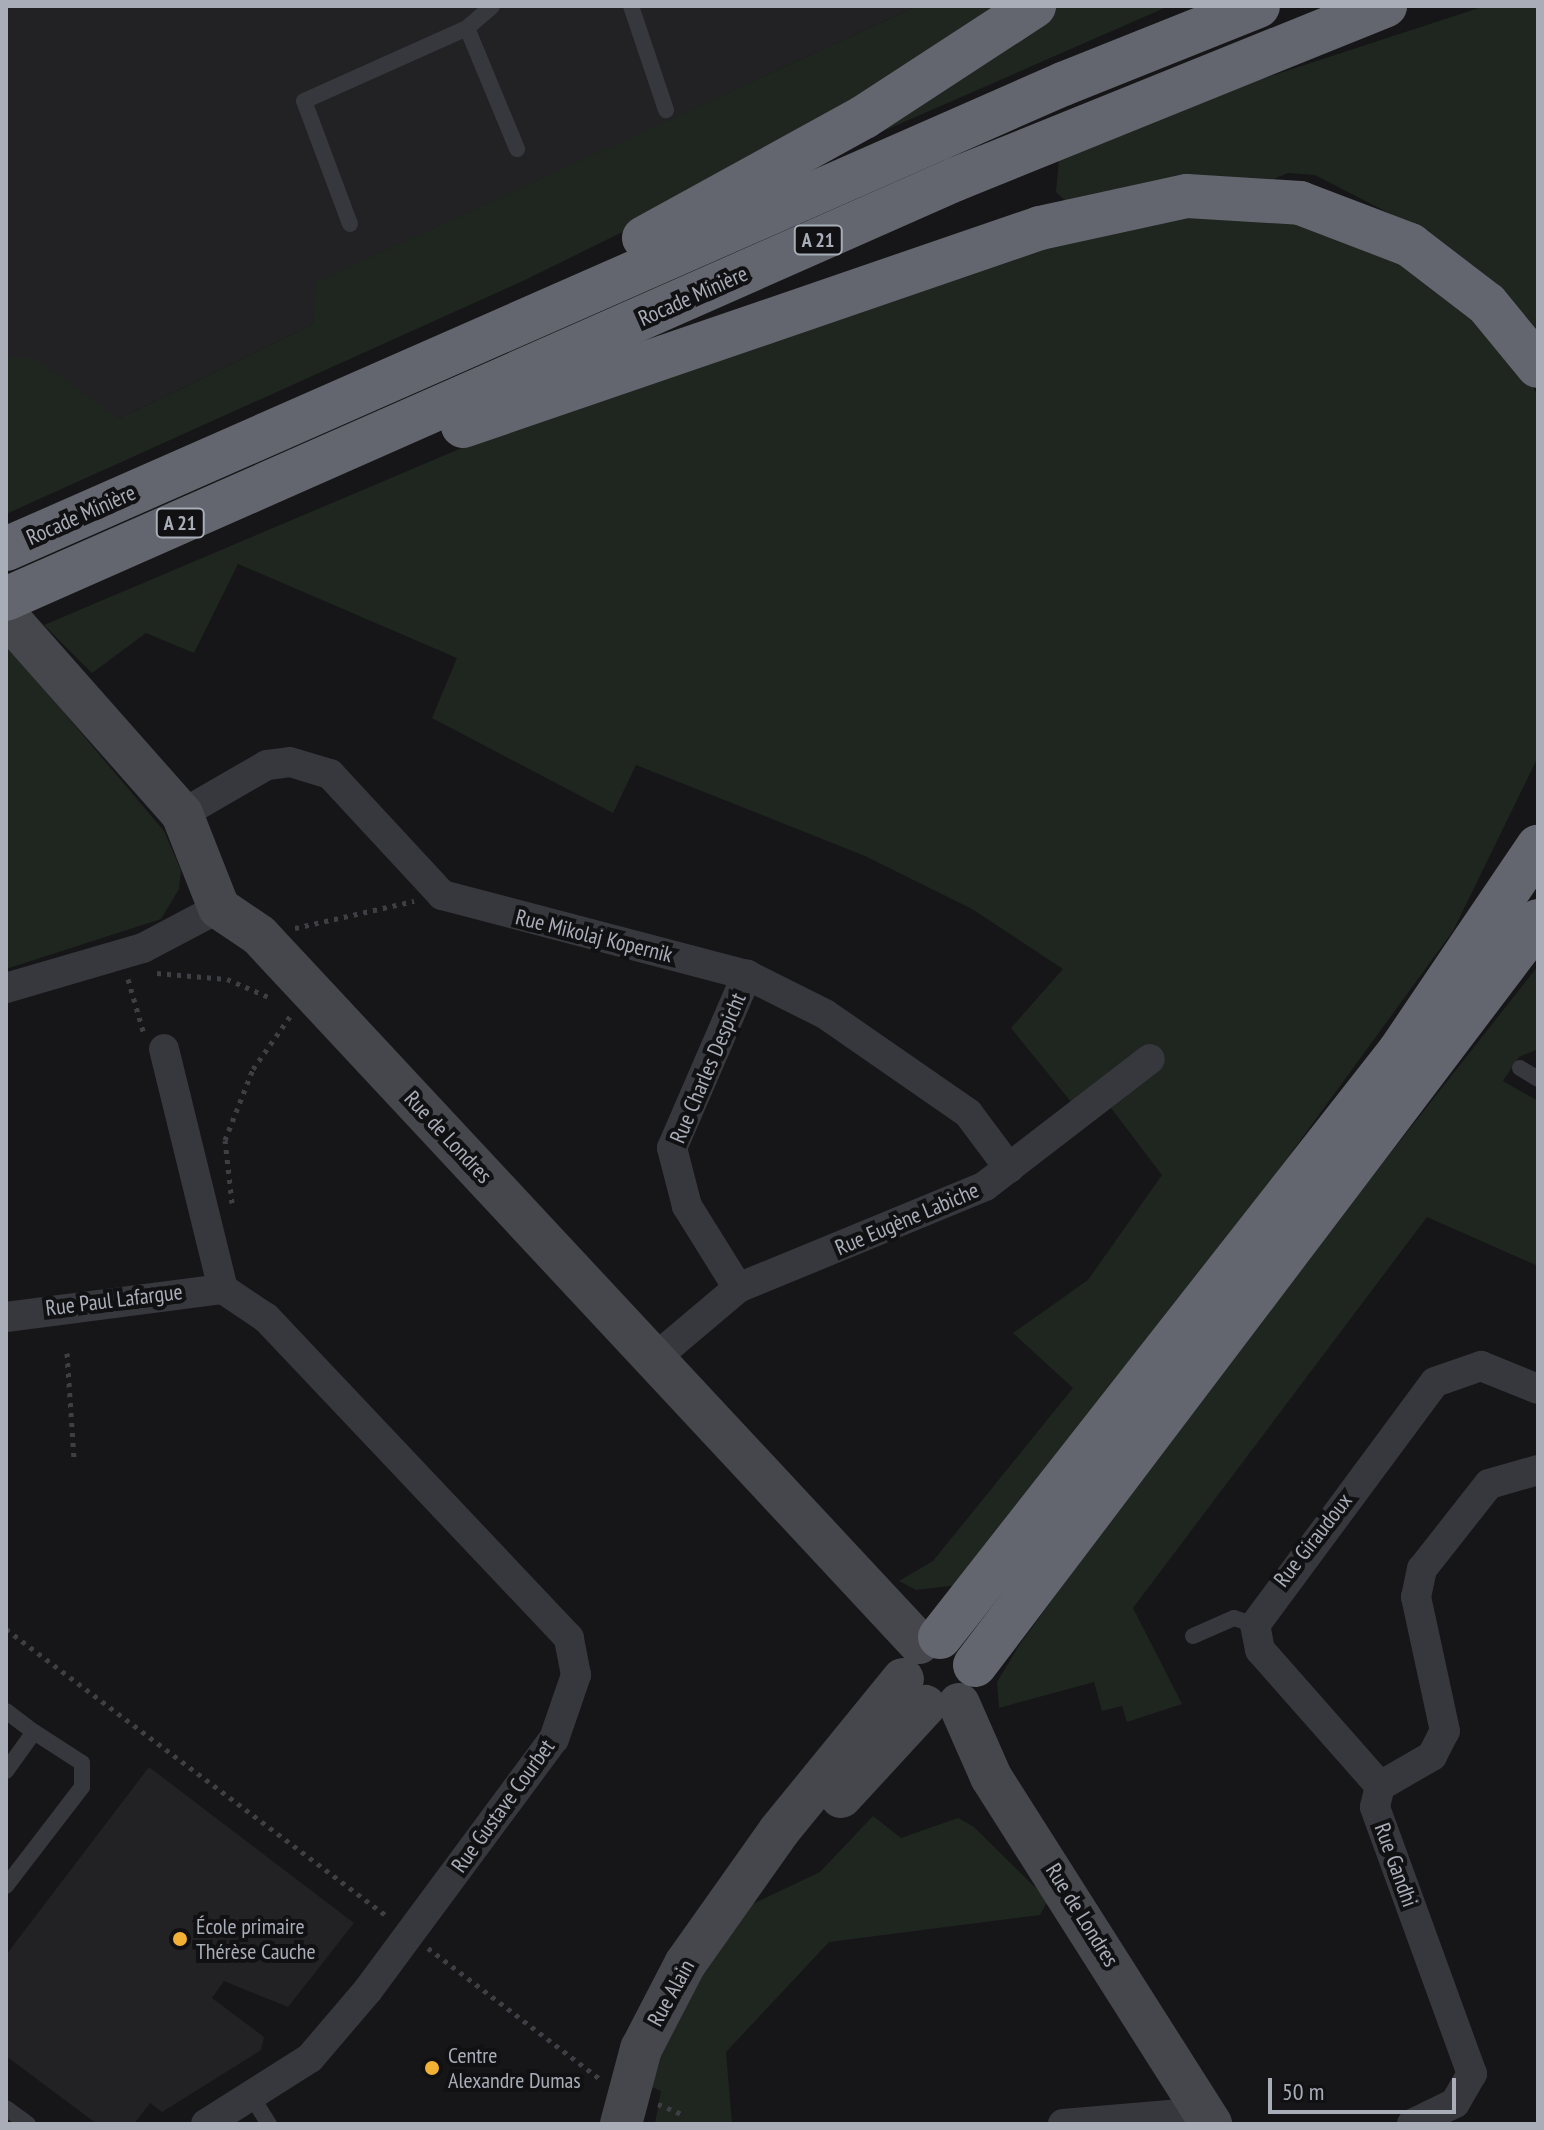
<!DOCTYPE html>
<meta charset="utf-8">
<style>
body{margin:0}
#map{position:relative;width:1544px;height:2130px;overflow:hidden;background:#161618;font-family:"PT Sans Narrow",sans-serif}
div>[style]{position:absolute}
.built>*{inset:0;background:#222225}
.green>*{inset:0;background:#1e261f}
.path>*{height:5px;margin-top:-2.5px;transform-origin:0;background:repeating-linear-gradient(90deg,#3d3f44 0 4px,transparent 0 10px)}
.lane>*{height:16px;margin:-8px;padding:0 8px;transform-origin:8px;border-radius:8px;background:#37383d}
.street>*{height:30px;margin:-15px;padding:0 15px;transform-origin:15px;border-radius:15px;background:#37383d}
.secondary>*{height:42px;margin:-21px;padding:0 21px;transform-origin:21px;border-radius:21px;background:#45474d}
.highway>*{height:44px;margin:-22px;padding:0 22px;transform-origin:22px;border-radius:22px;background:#63666e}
.dots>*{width:22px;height:22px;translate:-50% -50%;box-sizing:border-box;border:4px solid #111113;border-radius:50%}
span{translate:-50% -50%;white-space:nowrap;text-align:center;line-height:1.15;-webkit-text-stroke:8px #111113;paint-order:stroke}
.shield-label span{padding:2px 6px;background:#111113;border:2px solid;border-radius:6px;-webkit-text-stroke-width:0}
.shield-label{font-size:20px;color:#a8adb8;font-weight:700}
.street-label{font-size:22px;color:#a8adb8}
.poi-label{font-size:22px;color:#a8adb8}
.left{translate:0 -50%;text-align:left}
.frame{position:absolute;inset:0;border:8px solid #a8adb8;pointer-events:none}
.scale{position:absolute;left:1268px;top:2078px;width:188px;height:36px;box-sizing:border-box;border:4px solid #a8adb8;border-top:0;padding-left:10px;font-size:24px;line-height:28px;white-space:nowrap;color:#a8adb8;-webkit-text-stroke:6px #111113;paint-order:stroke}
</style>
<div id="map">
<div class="built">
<div style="clip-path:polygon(6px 6px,917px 6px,317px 282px,313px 324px,70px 443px,6px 397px)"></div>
<div style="clip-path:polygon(149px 1767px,354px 1923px,288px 2007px,224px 1981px,212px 1998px,264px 2037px,261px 2050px,162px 2112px,150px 2103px,134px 2124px,97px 2124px,6px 2056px,6px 1955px)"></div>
</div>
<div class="green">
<div style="clip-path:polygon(917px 6px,1008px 6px,722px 183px,525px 280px,6px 514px,6px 358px,34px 358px,119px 419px,313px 324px,316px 282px)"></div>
<div style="clip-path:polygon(1049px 6px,1169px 6px,879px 133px)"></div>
<div style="clip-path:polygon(1485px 6px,1538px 6px,1538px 343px,1408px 223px,1315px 175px,1288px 173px,1259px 185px,1073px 208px,1056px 192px,1059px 159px,1219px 93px)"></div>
<div style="clip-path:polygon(1162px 211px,1308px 221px,1430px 277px,1526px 375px,1538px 396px,1538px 757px,1453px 931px,1143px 1356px,958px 1585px,916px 1590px,899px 1581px,933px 1561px,1073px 1388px,1013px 1333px,1088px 1280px,1162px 1175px,1098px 1091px,1076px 1108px,1011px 1028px,1063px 969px,972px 909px,865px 856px,636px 765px,613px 813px,432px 718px,457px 658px,238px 564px,194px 653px,146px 633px,92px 673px,44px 625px,502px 431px,752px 338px)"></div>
<div style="clip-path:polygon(6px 644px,164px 831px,181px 870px,179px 889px,161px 919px,6px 969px)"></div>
<div style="clip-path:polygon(1538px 966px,1538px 1049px,1519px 1057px,1503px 1081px,1538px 1101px,1538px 1266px,1427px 1217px,1133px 1608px,1182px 1704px,1127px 1722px,1122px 1706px,1102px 1711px,1094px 1682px,999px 1708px,997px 1682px,1020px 1644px,1232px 1354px)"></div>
<div style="clip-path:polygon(873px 1816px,901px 1838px,958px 1818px,974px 1827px,1048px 1900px,1040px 1915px,829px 1942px,726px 2052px,732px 2124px,655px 2124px,661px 2091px,645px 2084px,681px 2001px,746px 1907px,820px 1872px)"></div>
</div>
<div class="path">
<div style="left:295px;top:928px;width:122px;rotate:-12.8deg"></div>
<div style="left:157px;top:973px;width:70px;rotate:4.9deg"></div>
<div style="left:227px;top:979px;width:48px;rotate:23.4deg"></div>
<div style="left:128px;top:979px;width:57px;rotate:73.8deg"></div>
<div style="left:232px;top:1203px;width:63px;rotate:-96.3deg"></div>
<div style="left:225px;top:1140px;width:76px;rotate:-68.5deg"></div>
<div style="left:253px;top:1069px;width:66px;rotate:-54.9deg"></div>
<div style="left:67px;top:1353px;width:106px;rotate:86.2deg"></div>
<div style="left:6px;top:1629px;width:478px;rotate:37deg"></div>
<div style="left:428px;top:1948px;width:218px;rotate:37.3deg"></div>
<div style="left:658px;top:2104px;width:26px;rotate:23deg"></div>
</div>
<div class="lane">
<div style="left:631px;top:6px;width:110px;rotate:71.4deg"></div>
<div style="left:467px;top:28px;width:131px;rotate:67.5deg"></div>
<div style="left:350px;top:224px;width:131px;rotate:-110.5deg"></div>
<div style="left:304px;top:101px;width:179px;rotate:-24.1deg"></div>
<div style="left:467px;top:28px;width:33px;rotate:-41deg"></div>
<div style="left:1520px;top:1068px;width:21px;rotate:31deg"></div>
<div style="left:1193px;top:1636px;width:45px;rotate:-23.7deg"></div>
<div style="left:1234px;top:1618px;width:22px;rotate:18deg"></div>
<div style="left:6px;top:1711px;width:35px;rotate:37deg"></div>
<div style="left:34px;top:1732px;width:48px;rotate:125.7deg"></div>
<div style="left:6px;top:1886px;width:125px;rotate:-52.5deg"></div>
<div style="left:82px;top:1787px;width:24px;rotate:-90deg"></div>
<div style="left:82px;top:1763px;width:57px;rotate:-147.1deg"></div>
<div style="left:252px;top:2097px;width:32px;rotate:58deg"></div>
<div style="left:6px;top:2108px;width:27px;rotate:36deg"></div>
</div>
<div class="street">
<div style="left:182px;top:814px;width:98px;rotate:-30deg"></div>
<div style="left:267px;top:765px;width:23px;rotate:-7deg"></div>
<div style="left:290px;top:762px;width:42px;rotate:16.7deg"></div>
<div style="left:330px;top:774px;width:165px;rotate:47.2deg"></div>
<div style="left:442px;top:895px;width:315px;rotate:14.7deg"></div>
<div style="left:747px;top:975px;width:87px;rotate:26.6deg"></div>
<div style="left:825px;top:1014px;width:174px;rotate:34.7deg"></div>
<div style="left:968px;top:1113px;width:69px;rotate:53.3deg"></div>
<div style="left:6px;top:988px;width:143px;rotate:-16.3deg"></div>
<div style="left:143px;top:948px;width:86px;rotate:-27.8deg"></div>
<div style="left:164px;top:1049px;width:247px;rotate:76.2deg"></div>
<div style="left:738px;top:1288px;width:97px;rotate:-121.9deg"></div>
<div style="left:687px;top:1206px;width:60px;rotate:-104.5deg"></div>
<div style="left:672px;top:1148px;width:189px;rotate:-66.6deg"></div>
<div style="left:6px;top:1317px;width:219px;rotate:-7.4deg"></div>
<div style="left:654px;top:1359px;width:110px;rotate:-40.2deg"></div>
<div style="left:738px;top:1288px;width:267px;rotate:-22.4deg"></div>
<div style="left:985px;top:1186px;width:208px;rotate:-37.6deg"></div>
<div style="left:1380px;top:1786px;width:181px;rotate:-131.4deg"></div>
<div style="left:1260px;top:1650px;width:25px;rotate:-101deg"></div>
<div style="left:1255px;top:1625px;width:302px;rotate:-53.5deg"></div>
<div style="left:1435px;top:1382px;width:49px;rotate:-19.2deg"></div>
<div style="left:1481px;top:1366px;width:61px;rotate:22deg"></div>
<div style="left:206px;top:2124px;width:123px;rotate:-32.4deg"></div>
<div style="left:310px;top:2058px;width:89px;rotate:-49.5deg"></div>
<div style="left:368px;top:1990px;width:312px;rotate:-53.5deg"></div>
<div style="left:554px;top:1739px;width:68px;rotate:-71deg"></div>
<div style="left:576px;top:1675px;width:38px;rotate:-101deg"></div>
<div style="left:569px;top:1638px;width:441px;rotate:-133.4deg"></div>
<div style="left:266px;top:1318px;width:52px;rotate:-146deg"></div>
<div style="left:1063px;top:2124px;width:142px;rotate:-4.9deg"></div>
<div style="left:1412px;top:2124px;width:48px;rotate:-26deg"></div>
<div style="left:1455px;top:2103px;width:34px;rotate:-60deg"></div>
<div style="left:1472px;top:2074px;width:284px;rotate:-110deg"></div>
<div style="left:1375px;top:1807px;width:22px;rotate:-77deg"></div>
<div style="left:1380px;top:1786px;width:60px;rotate:-30deg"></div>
<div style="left:1432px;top:1756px;width:28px;rotate:-63deg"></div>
<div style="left:1445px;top:1731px;width:137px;rotate:-102.2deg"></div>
<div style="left:1416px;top:1597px;width:29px;rotate:-78deg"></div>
<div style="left:1422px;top:1569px;width:108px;rotate:-51.8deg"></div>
<div style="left:1489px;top:1484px;width:51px;rotate:-15.9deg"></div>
</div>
<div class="secondary">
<div style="left:6px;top:615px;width:266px;rotate:48.5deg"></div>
<div style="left:182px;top:814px;width:101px;rotate:68.5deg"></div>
<div style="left:219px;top:908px;width:48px;rotate:34deg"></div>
<div style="left:259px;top:935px;width:968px;rotate:47.01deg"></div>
<div style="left:959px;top:1704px;width:80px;rotate:66.3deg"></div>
<div style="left:991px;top:1777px;width:411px;rotate:57.6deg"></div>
<div style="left:841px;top:1797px;width:124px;rotate:-47.3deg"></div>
<div style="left:621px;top:2124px;width:78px;rotate:-75.1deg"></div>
<div style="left:641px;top:2049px;width:96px;rotate:-62.6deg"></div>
<div style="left:685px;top:1964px;width:163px;rotate:-54.7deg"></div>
<div style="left:779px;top:1831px;width:196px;rotate:-50.8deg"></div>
</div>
<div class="highway">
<div style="left:644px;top:238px;width:251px;rotate:-28.8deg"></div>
<div style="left:864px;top:117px;width:203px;rotate:-33.1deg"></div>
<div style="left:463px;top:426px;width:610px;rotate:-18.94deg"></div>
<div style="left:1040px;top:228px;width:150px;rotate:-12.3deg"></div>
<div style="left:1187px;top:196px;width:113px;rotate:3.5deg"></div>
<div style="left:1300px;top:203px;width:118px;rotate:20.9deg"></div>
<div style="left:1410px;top:245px;width:97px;rotate:37.5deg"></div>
<div style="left:1487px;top:304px;width:80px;rotate:50.6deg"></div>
<div style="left:6px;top:549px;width:1155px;rotate:-23.75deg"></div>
<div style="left:1063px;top:84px;width:210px;rotate:-21.8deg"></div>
<div style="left:6px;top:599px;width:1039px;rotate:-23.85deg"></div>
<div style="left:956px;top:179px;width:463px;rotate:-22deg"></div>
<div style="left:940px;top:1637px;width:744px;rotate:-51.88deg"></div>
<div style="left:1399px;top:1052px;width:248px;rotate:-55.9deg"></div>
<div style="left:975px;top:1665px;width:933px;rotate:-52.88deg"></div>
</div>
<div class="dots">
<div style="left:180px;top:1939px;background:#f2b134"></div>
<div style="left:432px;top:2068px;background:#f2b134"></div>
</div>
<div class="shield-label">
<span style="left:818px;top:240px">A 21</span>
<span style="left:180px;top:523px">A 21</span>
</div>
<div class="street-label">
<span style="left:693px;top:296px;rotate:-24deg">Rocade Minière</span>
<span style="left:81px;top:515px;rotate:-24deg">Rocade Minière</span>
<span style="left:594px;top:936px;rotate:14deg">Rue Mikolaj Kopernik</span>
<span style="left:708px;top:1068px;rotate:-67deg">Rue Charles Despicht</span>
<span style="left:448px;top:1137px;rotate:47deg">Rue de Londres</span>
<span style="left:907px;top:1219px;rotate:-23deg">Rue Eugène Labiche</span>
<span style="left:114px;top:1300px;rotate:-7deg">Rue Paul Lafargue</span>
<span style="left:1313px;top:1540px;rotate:-52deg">Rue Giraudoux</span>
<span style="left:503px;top:1806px;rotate:-54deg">Rue Gustave Courbet</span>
<span style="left:1396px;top:1865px;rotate:70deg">Rue Gandhi</span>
<span style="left:1082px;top:1915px;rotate:58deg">Rue de Londres</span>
<span style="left:671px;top:1993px;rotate:-61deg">Rue Alain</span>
</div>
<div class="poi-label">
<span class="left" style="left:196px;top:1939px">École primaire<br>Thérèse Cauche</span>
<span class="left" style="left:448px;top:2068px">Centre<br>Alexandre Dumas</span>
</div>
<div class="frame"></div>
<div class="scale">50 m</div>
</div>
